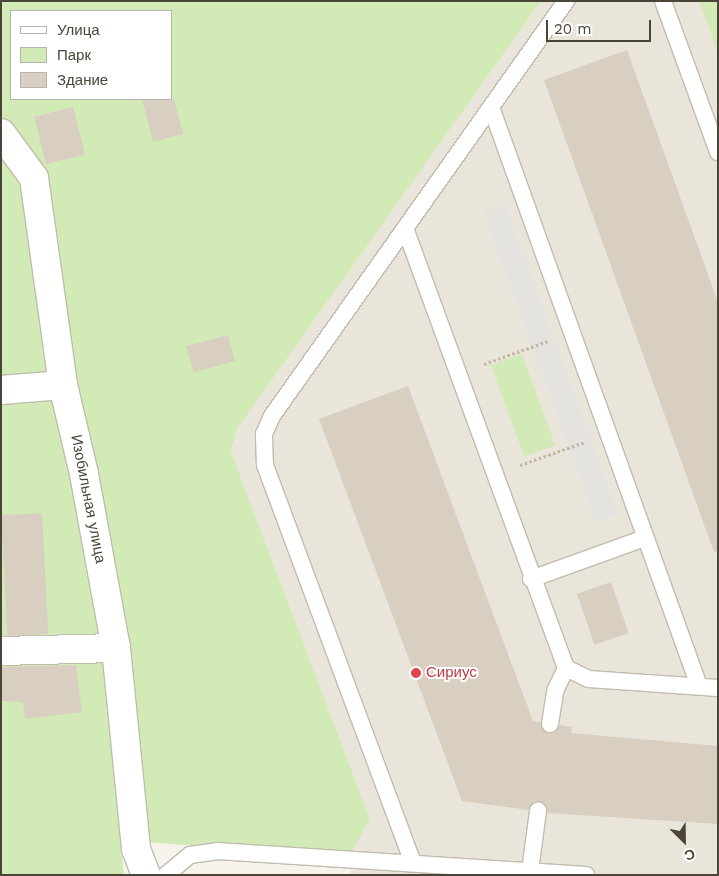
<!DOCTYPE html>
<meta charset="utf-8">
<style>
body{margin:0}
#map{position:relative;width:719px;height:876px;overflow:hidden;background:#f6f3ec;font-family:"Work Sans",sans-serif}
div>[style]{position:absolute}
.residential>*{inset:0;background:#eae5da}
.green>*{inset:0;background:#d2eab5;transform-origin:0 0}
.parking>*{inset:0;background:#e5e3e0;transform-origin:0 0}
.building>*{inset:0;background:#d8cfc1;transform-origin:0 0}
.path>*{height:3px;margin-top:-1.5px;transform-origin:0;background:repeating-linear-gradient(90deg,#c4b79f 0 2.5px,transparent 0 5px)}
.roads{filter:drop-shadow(1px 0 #c2bbae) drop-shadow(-1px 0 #c2bbae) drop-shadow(0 1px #c2bbae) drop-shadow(0 -1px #c2bbae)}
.lane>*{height:16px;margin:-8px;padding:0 8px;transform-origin:8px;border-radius:8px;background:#fff}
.street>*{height:28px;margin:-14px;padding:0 14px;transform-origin:14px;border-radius:14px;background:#fff}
.dots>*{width:14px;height:14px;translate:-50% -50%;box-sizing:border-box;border:2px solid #fff;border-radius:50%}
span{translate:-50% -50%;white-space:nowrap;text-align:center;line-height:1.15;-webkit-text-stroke:4px #fff;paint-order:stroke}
.street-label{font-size:15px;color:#4b4439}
.health-label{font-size:15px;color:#be3a42}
.left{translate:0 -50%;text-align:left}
.frame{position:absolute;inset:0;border:2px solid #4b4439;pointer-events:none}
.legend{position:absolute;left:10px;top:10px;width:162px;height:90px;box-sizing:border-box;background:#fff;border:1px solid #b7b4b0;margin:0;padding:6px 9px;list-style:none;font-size:15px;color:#4b4439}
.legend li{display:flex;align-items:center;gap:10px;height:25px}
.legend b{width:25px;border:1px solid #b7b4b0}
.north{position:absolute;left:659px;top:816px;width:50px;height:50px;-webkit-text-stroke:4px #fff;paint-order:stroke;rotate:157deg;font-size:14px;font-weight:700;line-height:20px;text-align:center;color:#4b4439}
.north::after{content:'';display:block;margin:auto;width:18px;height:22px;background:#4b4439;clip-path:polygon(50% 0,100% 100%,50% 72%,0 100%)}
.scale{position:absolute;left:546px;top:20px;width:105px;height:22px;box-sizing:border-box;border:2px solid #4b4439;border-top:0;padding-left:6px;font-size:15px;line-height:18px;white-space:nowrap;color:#4b4439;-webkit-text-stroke:4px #fff;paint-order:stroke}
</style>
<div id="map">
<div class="residential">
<div style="clip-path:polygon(541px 1px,718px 1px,718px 875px,350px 875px,353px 850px,370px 819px,231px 453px,237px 429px)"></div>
</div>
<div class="green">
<div style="clip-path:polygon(evenodd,1px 1px,541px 1px,237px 429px,231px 452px,370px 819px,353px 850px,327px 856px,120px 840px,124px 875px,1px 875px,1px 1px,11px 11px,171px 11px,171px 99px,11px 99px,11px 11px)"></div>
<div style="clip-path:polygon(699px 1px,718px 1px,718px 53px)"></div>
<div style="left:522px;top:354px;width:97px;height:33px;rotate:70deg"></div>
</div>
<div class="parking">
<div style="left:505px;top:204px;width:330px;height:23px;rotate:70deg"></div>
</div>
<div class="building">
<div style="clip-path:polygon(627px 50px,718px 302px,718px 551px,714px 552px,544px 80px)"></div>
<div style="clip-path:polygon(142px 99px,174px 99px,183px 134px,153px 142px)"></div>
<div style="left:73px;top:107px;width:49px;height:40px;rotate:76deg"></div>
<div style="left:228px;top:335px;width:27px;height:43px;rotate:75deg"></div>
<div style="clip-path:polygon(408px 386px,533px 721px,540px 722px,549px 734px,560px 725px,572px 727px,571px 733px,718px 746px,718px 824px,548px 813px,539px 801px,528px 810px,462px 801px,319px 419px)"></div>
<div style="left:42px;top:513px;width:121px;height:41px;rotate:87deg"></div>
<div style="left:611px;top:582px;width:54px;height:36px;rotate:71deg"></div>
<div style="clip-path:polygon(76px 665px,82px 712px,25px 719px,23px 702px,1px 701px,1px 667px)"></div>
</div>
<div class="path">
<div style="left:484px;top:364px;width:68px;rotate:-19.8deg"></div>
<div style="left:520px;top:465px;width:69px;rotate:-19.5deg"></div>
</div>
<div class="roads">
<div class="lane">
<div style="left:663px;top:1px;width:161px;rotate:70deg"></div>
<div style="left:491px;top:107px;width:615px;rotate:70.24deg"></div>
<div style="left:405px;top:228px;width:469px;rotate:69.9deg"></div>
<div style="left:566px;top:668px;width:25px;rotate:26deg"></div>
<div style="left:589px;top:679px;width:129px;rotate:4deg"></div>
<div style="left:531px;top:579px;width:121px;rotate:-19.8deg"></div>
<div style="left:550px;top:724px;width:33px;rotate:-81deg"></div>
<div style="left:555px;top:691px;width:25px;rotate:-64deg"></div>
<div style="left:413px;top:863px;width:424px;rotate:-110.4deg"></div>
<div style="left:265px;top:466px;width:32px;rotate:-92deg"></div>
<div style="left:264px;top:434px;width:20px;rotate:-66deg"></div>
<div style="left:272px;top:416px;width:509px;rotate:-54.68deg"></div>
<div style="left:530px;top:871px;width:61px;rotate:-82.4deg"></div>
<div style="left:166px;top:875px;width:31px;rotate:-40deg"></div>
<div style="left:190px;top:855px;width:27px;rotate:-8deg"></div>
<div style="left:217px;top:851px;width:370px;rotate:3.7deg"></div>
</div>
<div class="street">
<div style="left:1px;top:133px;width:56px;rotate:53.7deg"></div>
<div style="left:34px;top:178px;width:209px;rotate:82deg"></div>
<div style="left:63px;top:385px;width:91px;rotate:76.7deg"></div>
<div style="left:84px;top:474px;width:177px;rotate:79.6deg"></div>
<div style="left:116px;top:648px;width:202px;rotate:84.3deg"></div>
<div style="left:136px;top:849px;width:28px;rotate:69deg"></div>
<div style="left:1px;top:390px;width:62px;rotate:-4.6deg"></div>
<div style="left:1px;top:651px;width:115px;rotate:-1.5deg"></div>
</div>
</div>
<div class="dots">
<div style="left:416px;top:673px;background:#e0444e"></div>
</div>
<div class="street-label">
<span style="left:88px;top:499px;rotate:79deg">Изобильная улица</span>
</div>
<div class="health-label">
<span class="left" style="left:426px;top:673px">Сириус</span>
</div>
<div class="frame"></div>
<ul class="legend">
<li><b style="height:6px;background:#fff"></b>Улица</li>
<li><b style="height:14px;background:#d2eab5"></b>Парк</li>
<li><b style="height:14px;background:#d8cfc1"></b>Здание</li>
</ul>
<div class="north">С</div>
<div class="scale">20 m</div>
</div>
